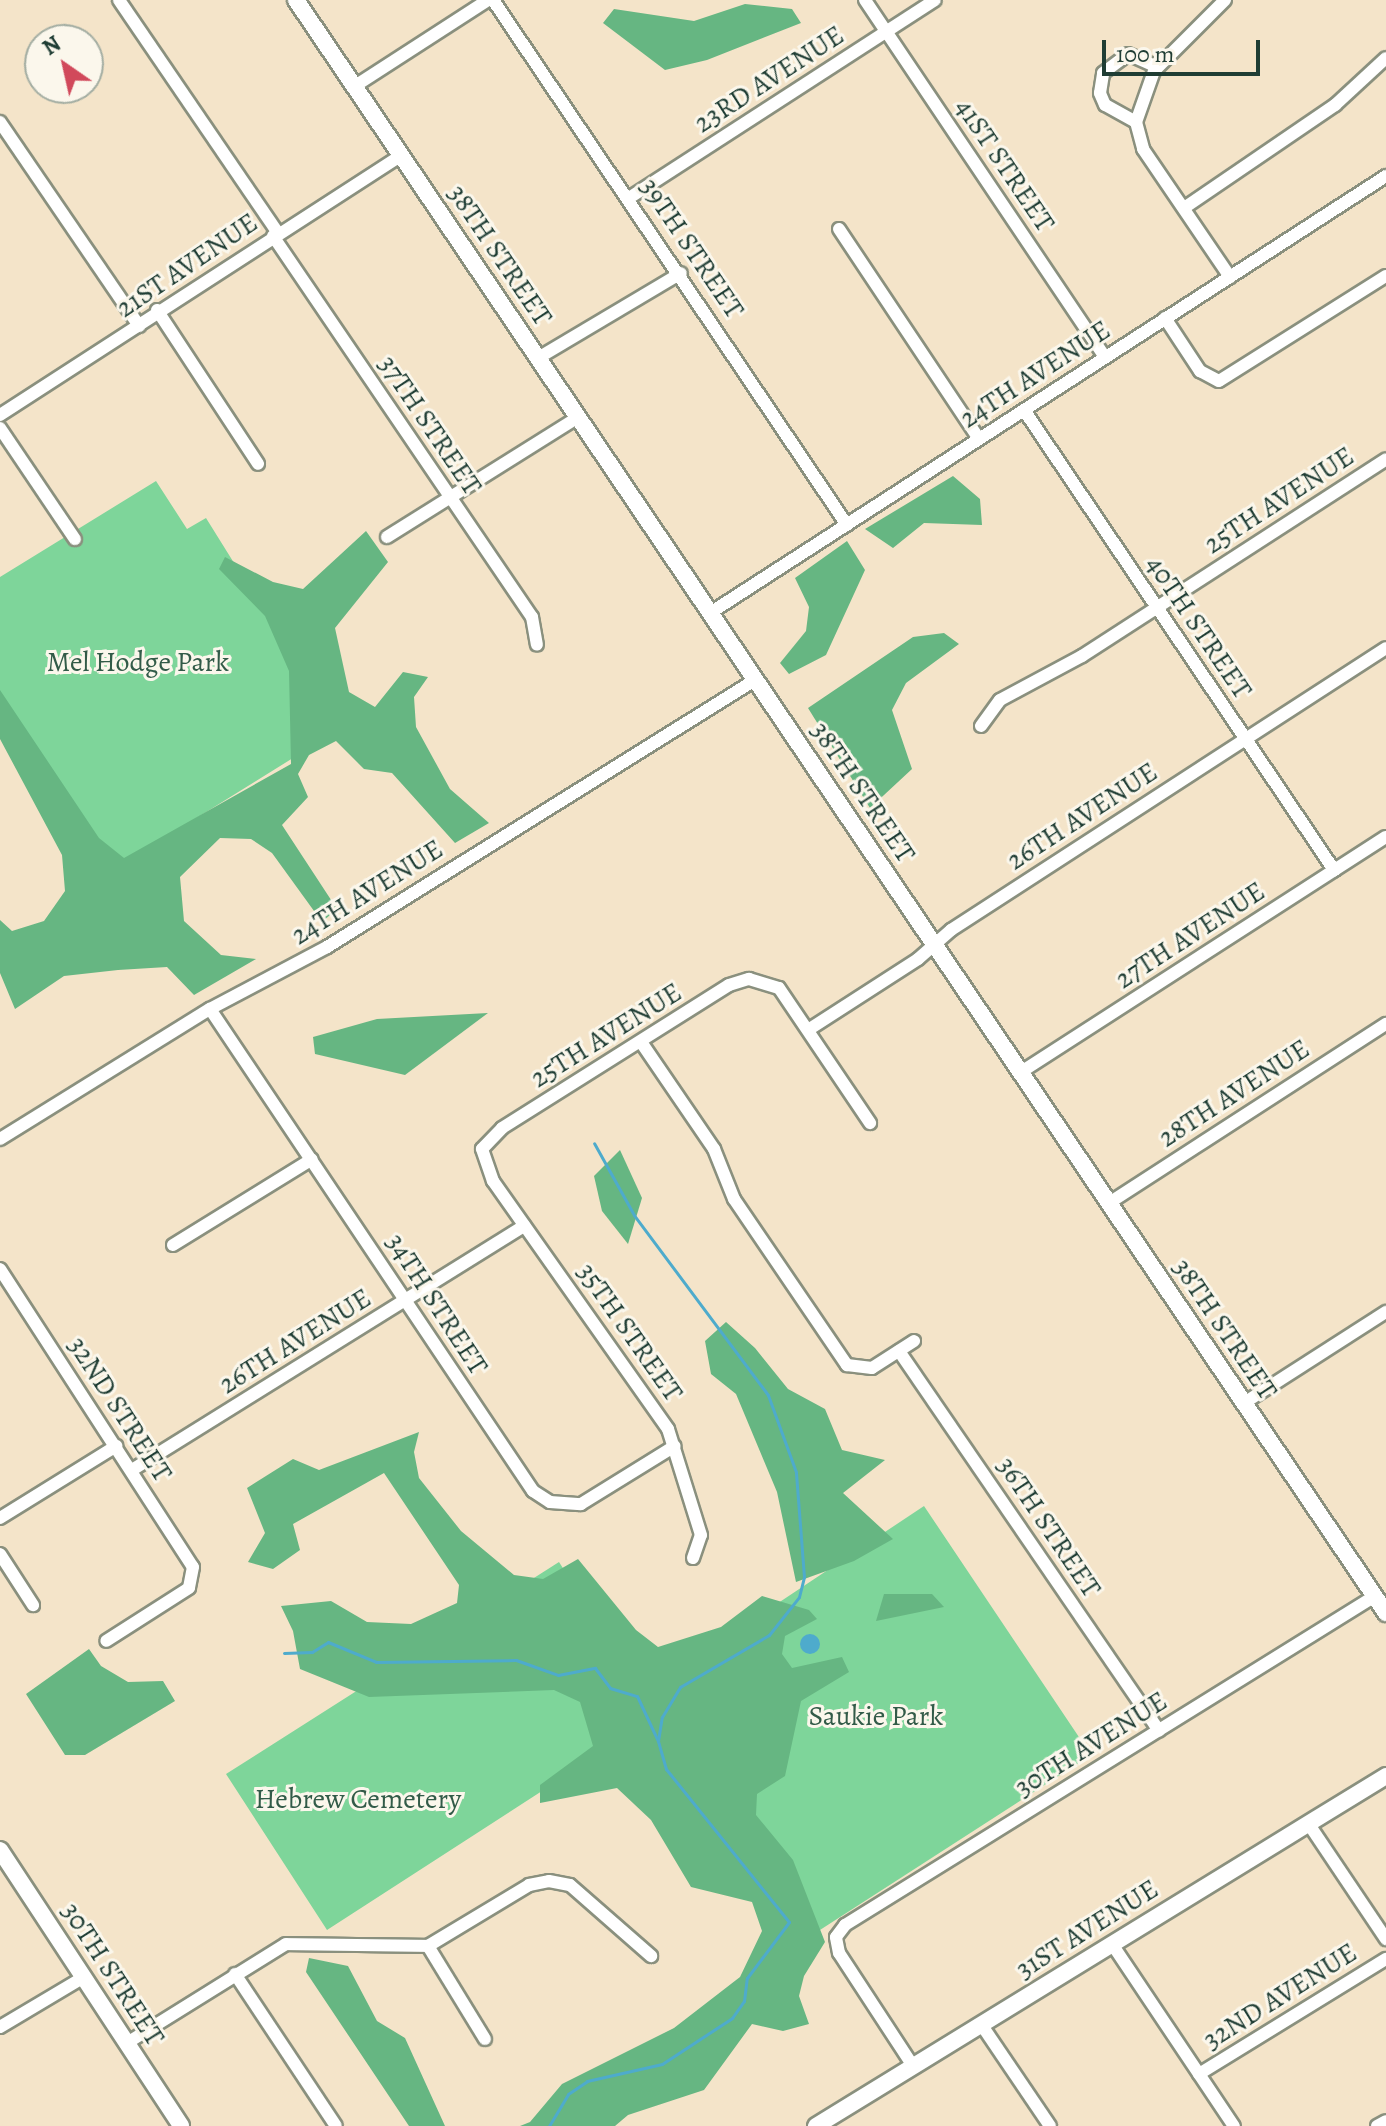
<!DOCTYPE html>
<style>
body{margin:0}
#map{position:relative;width:1386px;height:2126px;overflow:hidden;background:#f4e4c9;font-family:Alegreya,serif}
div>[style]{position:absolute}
.green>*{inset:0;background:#7ed59a}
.forest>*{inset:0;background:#66b682}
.water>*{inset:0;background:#4eabcc}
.round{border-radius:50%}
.stream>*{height:3px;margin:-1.5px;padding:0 1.5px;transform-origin:1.5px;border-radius:1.5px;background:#4eabcc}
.roads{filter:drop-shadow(2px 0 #8a907e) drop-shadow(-2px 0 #8a907e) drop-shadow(0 2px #8a907e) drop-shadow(0 -2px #8a907e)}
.minor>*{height:12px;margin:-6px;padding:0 6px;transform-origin:6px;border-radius:6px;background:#fff}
.tertiary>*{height:16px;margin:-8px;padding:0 8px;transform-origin:8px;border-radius:8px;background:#fff}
span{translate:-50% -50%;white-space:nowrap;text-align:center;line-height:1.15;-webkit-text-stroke:6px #fbf7ec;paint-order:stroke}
.street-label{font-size:28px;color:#1f3d34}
.park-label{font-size:28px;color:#325b48}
.north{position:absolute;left:24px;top:24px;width:80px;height:80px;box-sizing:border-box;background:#fbf7ec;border:2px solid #a3ada2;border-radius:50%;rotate:326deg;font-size:22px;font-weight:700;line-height:32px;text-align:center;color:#1f3d34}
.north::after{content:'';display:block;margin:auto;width:28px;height:36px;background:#d1495b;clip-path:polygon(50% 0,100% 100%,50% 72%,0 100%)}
.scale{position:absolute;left:1102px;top:40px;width:158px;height:36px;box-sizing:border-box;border:4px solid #1f3d34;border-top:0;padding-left:10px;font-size:24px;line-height:28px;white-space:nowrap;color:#1f3d34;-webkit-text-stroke:6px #fbf7ec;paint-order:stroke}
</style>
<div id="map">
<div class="green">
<div style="clip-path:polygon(156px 481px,187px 529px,206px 518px,338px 730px,113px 870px,0 697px,0 577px)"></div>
<div style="clip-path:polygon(924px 1506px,1091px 1755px,806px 1939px,658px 1716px,327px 1930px,226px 1774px,559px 1562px,643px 1693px)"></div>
</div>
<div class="forest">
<div style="clip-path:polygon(745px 4px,792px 9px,801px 23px,707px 60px,665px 70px,603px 23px,614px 9px,694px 21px)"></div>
<div style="clip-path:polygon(953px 476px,980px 499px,982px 525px,924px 523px,893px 548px,865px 529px)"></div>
<div style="clip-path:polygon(366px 531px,388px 562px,335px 628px,349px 692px,375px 707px,403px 672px,428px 677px,414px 697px,416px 727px,450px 789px,489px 823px,455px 843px,392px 773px,364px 769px,336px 741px,309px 755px,298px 774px,308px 797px,282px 825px,337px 909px,322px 922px,272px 853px,251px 839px,220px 838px,180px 877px,184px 921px,221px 955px,256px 959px,194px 995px,167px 967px,118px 970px,64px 976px,15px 1009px,0 973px,0 920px,12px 931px,44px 921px,65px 891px,62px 855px,0 739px,0 690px,99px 838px,124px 858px,291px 764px,289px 671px,265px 616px,219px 569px,225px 557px,273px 582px,303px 589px)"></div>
<div style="clip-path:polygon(847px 541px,865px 570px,826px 655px,789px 674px,780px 663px,806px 631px,809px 607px,795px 578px)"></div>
<div style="clip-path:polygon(944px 633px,959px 644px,906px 683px,892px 710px,912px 769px,870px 808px,808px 708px,913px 637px)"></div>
<div style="clip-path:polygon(488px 1013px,405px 1075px,315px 1054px,313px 1037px,377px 1019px)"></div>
<div style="clip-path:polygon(620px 1150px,642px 1198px,628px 1244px,602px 1211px,594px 1176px)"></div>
<div style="clip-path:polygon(726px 1322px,755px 1348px,788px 1389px,825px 1409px,842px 1450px,885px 1460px,843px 1493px,893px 1539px,854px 1561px,796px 1582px,777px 1492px,736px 1394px,711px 1374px,705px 1341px)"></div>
<div style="clip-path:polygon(419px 1432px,414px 1452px,419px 1478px,461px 1531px,514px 1575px,543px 1579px,578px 1559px,636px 1630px,658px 1647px,721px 1627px,762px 1596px,809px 1610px,817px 1619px,785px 1636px,782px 1654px,792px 1668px,842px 1657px,849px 1672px,801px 1701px,785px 1776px,757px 1794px,756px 1815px,793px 1860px,825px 1942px,804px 1976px,799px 1996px,809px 2024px,783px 2031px,752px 2024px,704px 2090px,628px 2115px,615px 2126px,520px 2126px,530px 2122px,562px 2084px,674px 2028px,740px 1977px,762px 1931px,752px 1902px,691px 1887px,651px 1820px,617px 1788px,540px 1803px,540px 1785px,593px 1746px,580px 1702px,554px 1690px,369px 1697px,300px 1669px,293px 1631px,281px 1606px,331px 1601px,367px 1622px,411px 1624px,457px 1603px,459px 1585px,384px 1473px,293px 1524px,300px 1550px,273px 1569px,248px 1562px,265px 1533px,247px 1488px,293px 1459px,319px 1470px)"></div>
<div style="clip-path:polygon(884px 1594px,932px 1594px,944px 1607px,876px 1621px)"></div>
<div style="clip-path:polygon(89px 1649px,101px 1666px,128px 1682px,163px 1681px,175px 1701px,85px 1755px,65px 1755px,26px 1694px)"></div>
<div style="clip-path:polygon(309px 1958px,348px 1966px,377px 2021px,405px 2038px,445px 2126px,409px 2126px,306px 1972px)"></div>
</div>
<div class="water">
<div class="round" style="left:800px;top:1634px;width:20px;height:20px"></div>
</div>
<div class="stream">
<div style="left:284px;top:1653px;width:28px;rotate:-2deg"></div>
<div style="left:312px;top:1652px;width:19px;rotate:-32deg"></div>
<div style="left:328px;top:1642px;width:52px;rotate:22.6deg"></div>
<div style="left:376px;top:1662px;width:140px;rotate:-0.8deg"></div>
<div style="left:516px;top:1660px;width:45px;rotate:19.7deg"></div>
<div style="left:558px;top:1675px;width:38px;rotate:-11deg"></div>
<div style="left:595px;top:1668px;width:25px;rotate:53deg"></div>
<div style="left:610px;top:1688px;width:28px;rotate:17deg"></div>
<div style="left:637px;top:1696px;width:50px;rotate:65deg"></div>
<div style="left:549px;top:2126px;width:37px;rotate:-59deg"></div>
<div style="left:568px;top:2094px;width:23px;rotate:-34deg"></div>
<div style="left:587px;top:2081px;width:77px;rotate:-12.8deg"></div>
<div style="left:662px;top:2064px;width:84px;rotate:-33.3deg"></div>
<div style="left:732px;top:2018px;width:21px;rotate:-55deg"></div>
<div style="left:744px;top:2001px;width:23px;rotate:-83deg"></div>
<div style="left:747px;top:1978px;width:70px;rotate:-53.1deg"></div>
<div style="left:789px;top:1922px;width:196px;rotate:-128.8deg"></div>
<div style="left:666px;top:1769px;width:29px;rotate:-106deg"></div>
<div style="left:658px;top:1741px;width:24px;rotate:-81deg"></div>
<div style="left:662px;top:1717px;width:35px;rotate:-59deg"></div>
<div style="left:680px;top:1687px;width:103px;rotate:-30.3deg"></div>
<div style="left:769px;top:1635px;width:48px;rotate:-51.7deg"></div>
<div style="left:799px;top:1597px;width:21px;rotate:-76deg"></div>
<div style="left:804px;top:1577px;width:105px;rotate:-94.4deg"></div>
<div style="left:796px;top:1472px;width:82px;rotate:-110deg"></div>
<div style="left:768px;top:1395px;width:224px;rotate:-126.7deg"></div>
<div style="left:634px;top:1215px;width:82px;rotate:-119.1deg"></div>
</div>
<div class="roads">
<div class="minor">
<div style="left:119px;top:0;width:282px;rotate:55.7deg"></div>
<div style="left:493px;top:0;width:633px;rotate:56.01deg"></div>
<div style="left:865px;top:0;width:430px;rotate:56.1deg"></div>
<div style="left:1225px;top:0;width:100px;rotate:135deg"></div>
<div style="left:1154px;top:71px;width:54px;rotate:109.4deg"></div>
<div style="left:1136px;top:122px;width:28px;rotate:75deg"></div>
<div style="left:1143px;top:149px;width:155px;rotate:55.8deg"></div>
<div style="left:355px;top:86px;width:158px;rotate:-32.9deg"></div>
<div style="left:0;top:122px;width:247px;rotate:55.7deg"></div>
<div style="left:1136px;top:122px;width:35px;rotate:-151deg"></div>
<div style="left:1105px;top:105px;width:13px;rotate:-113deg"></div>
<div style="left:1100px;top:93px;width:20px;rotate:-81deg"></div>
<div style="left:1103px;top:73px;width:31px;rotate:-37deg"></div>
<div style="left:1128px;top:54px;width:32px;rotate:24deg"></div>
<div style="left:629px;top:198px;width:364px;rotate:-32.9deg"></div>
<div style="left:1184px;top:208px;width:183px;rotate:-34.3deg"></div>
<div style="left:1335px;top:105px;width:69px;rotate:-42.7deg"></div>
<div style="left:839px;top:229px;width:252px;rotate:56.3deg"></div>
<div style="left:273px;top:236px;width:461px;rotate:55.8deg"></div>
<div style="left:532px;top:617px;width:28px;rotate:80deg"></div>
<div style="left:157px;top:310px;width:184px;rotate:56.7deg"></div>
<div style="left:1165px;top:318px;width:64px;rotate:56.6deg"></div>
<div style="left:1200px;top:371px;width:21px;rotate:28deg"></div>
<div style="left:1219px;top:381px;width:197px;rotate:-32.2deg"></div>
<div style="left:538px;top:358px;width:166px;rotate:-30.7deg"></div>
<div style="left:1024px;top:410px;width:555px;rotate:56.02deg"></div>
<div style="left:0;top:415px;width:479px;rotate:-32.9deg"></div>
<div style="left:0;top:428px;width:134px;rotate:56deg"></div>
<div style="left:387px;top:537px;width:226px;rotate:-32.1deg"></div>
<div style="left:710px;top:613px;width:805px;rotate:-32.88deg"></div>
<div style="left:981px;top:726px;width:32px;rotate:-54deg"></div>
<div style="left:1000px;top:700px;width:93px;rotate:-28.2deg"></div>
<div style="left:1082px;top:656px;width:362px;rotate:-32.9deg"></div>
<div style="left:210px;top:1009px;width:580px;rotate:56.17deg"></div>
<div style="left:533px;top:1491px;width:20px;rotate:33deg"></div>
<div style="left:550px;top:1502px;width:31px;rotate:4deg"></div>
<div style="left:581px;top:1504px;width:110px;rotate:-31.7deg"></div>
<div style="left:808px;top:1030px;width:131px;rotate:-32.8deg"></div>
<div style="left:918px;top:959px;width:44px;rotate:-41.3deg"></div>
<div style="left:951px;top:930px;width:518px;rotate:-32.95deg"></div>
<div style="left:641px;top:1042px;width:130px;rotate:55.7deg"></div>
<div style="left:714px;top:1149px;width:54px;rotate:68.2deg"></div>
<div style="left:734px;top:1199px;width:201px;rotate:55.8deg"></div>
<div style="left:847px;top:1365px;width:25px;rotate:7deg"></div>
<div style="left:872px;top:1368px;width:50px;rotate:-32.7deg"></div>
<div style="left:1021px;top:1072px;width:434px;rotate:-32.8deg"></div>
<div style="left:0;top:1139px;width:247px;rotate:-31.8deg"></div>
<div style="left:210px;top:1009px;width:132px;rotate:-27.9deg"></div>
<div style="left:327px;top:947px;width:504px;rotate:-31.96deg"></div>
<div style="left:1109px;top:1203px;width:330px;rotate:-32.9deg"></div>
<div style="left:173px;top:1245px;width:163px;rotate:-31.7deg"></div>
<div style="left:0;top:1269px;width:355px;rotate:57.1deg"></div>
<div style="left:193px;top:1567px;width:21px;rotate:101deg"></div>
<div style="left:189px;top:1588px;width:98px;rotate:147.4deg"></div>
<div style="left:899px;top:1351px;width:460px;rotate:55.6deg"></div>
<div style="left:1244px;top:1403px;width:169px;rotate:-32.7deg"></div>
<div style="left:132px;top:1470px;width:462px;rotate:-31.9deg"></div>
<div style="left:0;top:1518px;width:137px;rotate:-31.8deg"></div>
<div style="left:0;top:1554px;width:61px;rotate:57.1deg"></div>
<div style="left:693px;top:1558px;width:24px;rotate:-71deg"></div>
<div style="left:701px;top:1535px;width:111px;rotate:-107.3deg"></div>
<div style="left:668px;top:1429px;width:304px;rotate:-125.2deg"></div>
<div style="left:493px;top:1181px;width:34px;rotate:-109deg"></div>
<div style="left:482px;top:1149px;width:29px;rotate:-46deg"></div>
<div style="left:502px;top:1128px;width:268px;rotate:-32.2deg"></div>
<div style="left:729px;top:985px;width:21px;rotate:-17deg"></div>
<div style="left:749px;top:979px;width:31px;rotate:17deg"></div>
<div style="left:779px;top:988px;width:163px;rotate:56deg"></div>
<div style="left:1308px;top:1823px;width:140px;rotate:56.1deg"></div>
<div style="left:1112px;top:1944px;width:219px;rotate:56.2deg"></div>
<div style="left:428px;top:1946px;width:118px;rotate:-31.1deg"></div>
<div style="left:529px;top:1885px;width:20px;rotate:-11deg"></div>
<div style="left:549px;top:1881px;width:21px;rotate:11deg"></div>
<div style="left:570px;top:1885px;width:108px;rotate:41.2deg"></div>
<div style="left:428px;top:1946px;width:109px;rotate:58.5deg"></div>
<div style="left:235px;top:1974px;width:182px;rotate:56.4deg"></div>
<div style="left:981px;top:2024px;width:123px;rotate:55.9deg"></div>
<div style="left:0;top:2027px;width:98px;rotate:-30.8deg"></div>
<div style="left:127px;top:2043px;width:187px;rotate:-31.9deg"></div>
<div style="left:286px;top:1944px;width:142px;rotate:0.8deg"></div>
<div style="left:913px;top:2066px;width:135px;rotate:-123.2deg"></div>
<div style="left:839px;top:1953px;width:16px;rotate:-101deg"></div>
<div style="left:836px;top:1937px;width:15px;rotate:-53deg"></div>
<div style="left:845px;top:1925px;width:624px;rotate:-31.83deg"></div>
<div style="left:1199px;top:2074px;width:220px;rotate:-31.6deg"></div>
<div style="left:1377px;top:2126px;width:10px;rotate:-29deg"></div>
</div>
<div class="tertiary">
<div style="left:296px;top:0;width:1947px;rotate:55.95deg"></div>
<div style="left:0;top:1850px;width:330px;rotate:56.7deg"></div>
<div style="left:816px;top:2126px;width:669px;rotate:-31.55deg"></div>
</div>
</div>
<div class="street-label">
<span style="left:769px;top:79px;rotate:-33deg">23RD AVENUE</span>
<span style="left:1005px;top:165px;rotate:56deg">41ST STREET</span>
<span style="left:692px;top:248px;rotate:56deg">39TH STREET</span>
<span style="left:500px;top:255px;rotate:56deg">38TH STREET</span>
<span style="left:187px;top:265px;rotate:-34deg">21ST AVENUE</span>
<span style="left:1035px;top:374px;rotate:-33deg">24TH AVENUE</span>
<span style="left:430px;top:425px;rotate:56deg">37TH STREET</span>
<span style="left:1279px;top:500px;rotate:-33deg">25TH AVENUE</span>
<span style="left:1199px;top:627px;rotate:56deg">40TH STREET</span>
<span style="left:863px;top:792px;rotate:56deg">38TH STREET</span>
<span style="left:1082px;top:816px;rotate:-33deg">26TH AVENUE</span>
<span style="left:367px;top:892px;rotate:-32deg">24TH AVENUE</span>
<span style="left:1190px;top:935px;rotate:-33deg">27TH AVENUE</span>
<span style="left:606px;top:1035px;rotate:-32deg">25TH AVENUE</span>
<span style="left:1234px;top:1093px;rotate:-33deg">28TH AVENUE</span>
<span style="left:437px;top:1304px;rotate:57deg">34TH STREET</span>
<span style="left:1225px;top:1329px;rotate:56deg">38TH STREET</span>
<span style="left:630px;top:1332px;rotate:55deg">35TH STREET</span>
<span style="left:295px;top:1341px;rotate:-32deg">26TH AVENUE</span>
<span style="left:120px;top:1409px;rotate:57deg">32ND STREET</span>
<span style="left:1049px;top:1527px;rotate:56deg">36TH STREET</span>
<span style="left:1091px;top:1744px;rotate:-32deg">30TH AVENUE</span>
<span style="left:1087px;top:1929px;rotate:-32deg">31ST AVENUE</span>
<span style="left:113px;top:1974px;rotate:57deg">30TH STREET</span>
<span style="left:1280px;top:1996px;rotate:-32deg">32ND AVENUE</span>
</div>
<div class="park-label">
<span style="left:138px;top:662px">Mel Hodge Park</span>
<span style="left:876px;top:1716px">Saukie Park</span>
<span style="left:358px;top:1799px">Hebrew Cemetery</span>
</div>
<div class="north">N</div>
<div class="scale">100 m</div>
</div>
